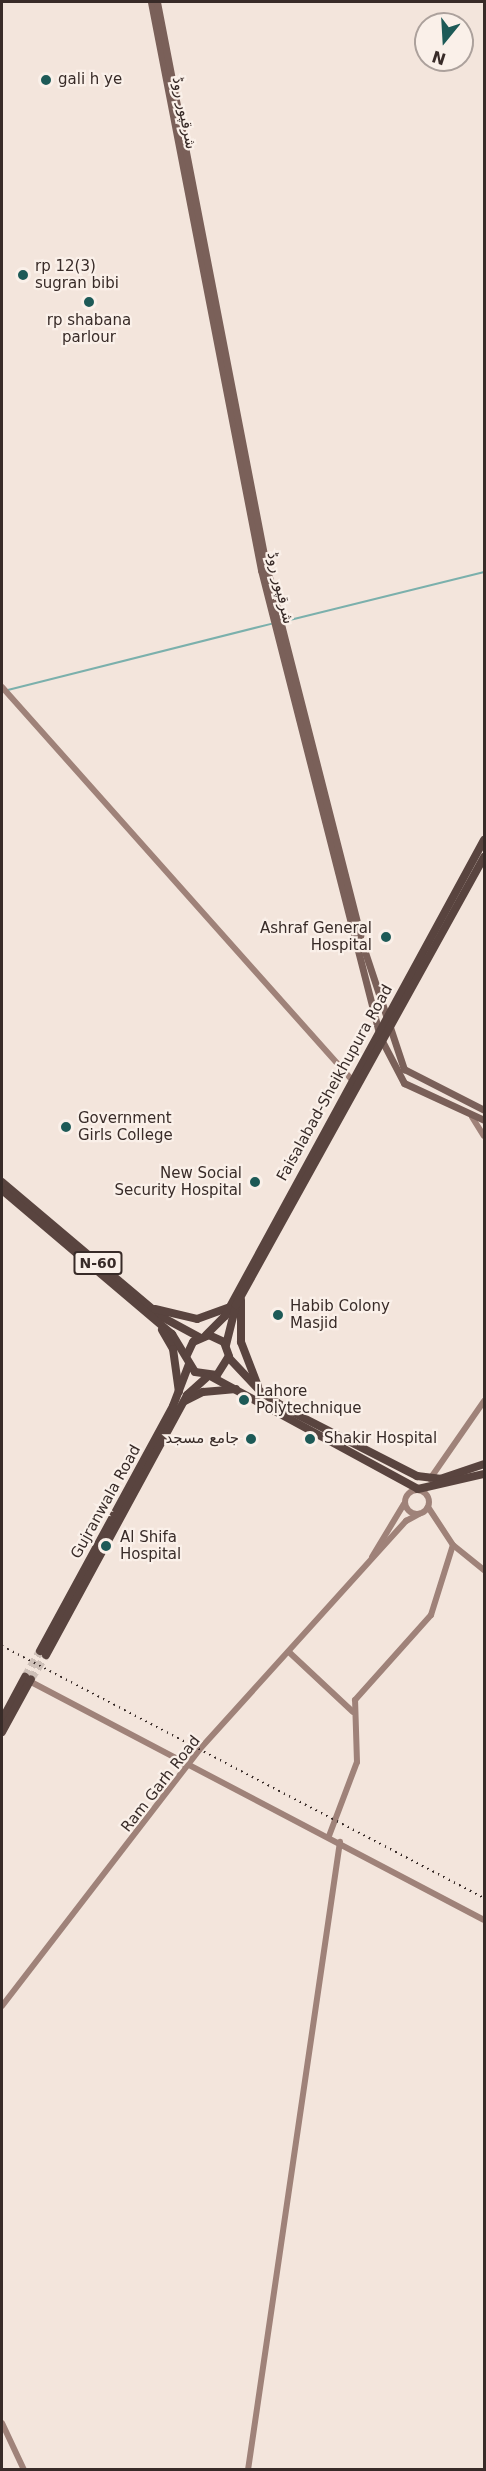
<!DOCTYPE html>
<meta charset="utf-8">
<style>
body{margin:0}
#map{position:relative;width:486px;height:2471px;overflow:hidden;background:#f3e5dc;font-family:"DejaVu Sans","Noto Sans Arabic",sans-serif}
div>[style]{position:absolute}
.stream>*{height:1.5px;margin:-0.75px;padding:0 0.75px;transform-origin:0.75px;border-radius:0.75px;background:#7bb0ac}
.highway-tunnel>*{height:8px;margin-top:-4px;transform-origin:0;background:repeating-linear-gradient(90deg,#cec0b8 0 8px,transparent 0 12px)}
.secondary>*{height:6px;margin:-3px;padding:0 3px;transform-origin:3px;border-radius:3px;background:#9f8279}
.secondary>.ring{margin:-3px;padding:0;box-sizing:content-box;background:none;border:6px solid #9f8279;border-radius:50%}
.primary>*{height:7px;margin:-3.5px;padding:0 3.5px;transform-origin:3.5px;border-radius:3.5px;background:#7a6059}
.highway>*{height:8px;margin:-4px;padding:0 4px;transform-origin:4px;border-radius:4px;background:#59443f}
.rail>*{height:1.5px;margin-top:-0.75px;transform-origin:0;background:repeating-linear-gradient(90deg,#382b28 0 1.5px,transparent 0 6px)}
.dots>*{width:16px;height:16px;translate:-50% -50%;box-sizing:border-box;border:3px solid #faf0e9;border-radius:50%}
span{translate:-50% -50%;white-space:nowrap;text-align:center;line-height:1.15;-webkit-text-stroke:4.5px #faf0e9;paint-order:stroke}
.shield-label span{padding:2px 4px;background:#faf0e9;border:2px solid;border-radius:4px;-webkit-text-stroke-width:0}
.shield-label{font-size:14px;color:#382b28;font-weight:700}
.poi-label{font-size:15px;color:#382b28}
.left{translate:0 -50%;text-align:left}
.right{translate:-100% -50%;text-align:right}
.street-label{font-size:15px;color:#382b28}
.frame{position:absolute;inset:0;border:3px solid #382b28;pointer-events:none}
.north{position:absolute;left:414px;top:12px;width:60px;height:60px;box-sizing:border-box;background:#faf0e9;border:2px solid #aca19c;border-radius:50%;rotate:198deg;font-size:16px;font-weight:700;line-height:24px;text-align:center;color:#382b28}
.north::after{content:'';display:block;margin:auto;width:21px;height:27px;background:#1d5a57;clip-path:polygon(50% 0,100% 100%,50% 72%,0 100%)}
</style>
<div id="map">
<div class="stream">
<div style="left:282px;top:622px;width:208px;rotate:-13.9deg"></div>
<div style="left:8px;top:690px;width:271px;rotate:-14.1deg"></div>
</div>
<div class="highway-tunnel">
<div style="left:25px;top:1677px;width:30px;rotate:-60deg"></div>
<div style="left:31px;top:1679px;width:28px;rotate:-58deg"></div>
</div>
<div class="secondary">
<div style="left:2px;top:687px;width:526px;rotate:48.31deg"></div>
<div style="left:472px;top:1117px;width:22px;rotate:58deg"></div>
<div style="left:430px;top:1479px;width:95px;rotate:-55.3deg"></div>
<div class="ring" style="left:405px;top:1490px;width:18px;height:18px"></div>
<div style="left:428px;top:1507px;width:45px;rotate:56.7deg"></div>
<div style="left:453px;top:1545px;width:40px;rotate:39deg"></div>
<div style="left:372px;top:1557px;width:62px;rotate:-58.9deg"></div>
<div style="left:290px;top:1653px;width:86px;rotate:43.1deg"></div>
<div style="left:33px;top:1683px;width:509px;rotate:27.72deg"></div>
<div style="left:329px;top:1836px;width:79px;rotate:-69.3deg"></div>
<div style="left:357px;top:1762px;width:62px;rotate:-91.8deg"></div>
<div style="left:355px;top:1700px;width:114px;rotate:-48.2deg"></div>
<div style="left:431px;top:1615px;width:73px;rotate:-72.6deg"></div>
<div style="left:2px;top:2006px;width:323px;rotate:-52.4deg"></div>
<div style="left:199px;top:1750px;width:309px;rotate:-47.9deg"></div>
<div style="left:406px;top:1521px;width:15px;rotate:-28deg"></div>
<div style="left:2px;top:2423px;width:52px;rotate:64.9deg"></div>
<div style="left:248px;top:2470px;width:635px;rotate:-81.67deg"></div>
</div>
<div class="primary">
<div style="left:151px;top:2px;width:579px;rotate:79.04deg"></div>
<div style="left:261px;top:570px;width:482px;rotate:75.7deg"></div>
<div style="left:380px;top:1037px;width:52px;rotate:62.4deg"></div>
<div style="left:404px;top:1083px;width:88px;rotate:24.8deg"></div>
<div style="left:157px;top:2px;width:573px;rotate:79.04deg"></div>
<div style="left:266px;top:565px;width:382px;rotate:75.7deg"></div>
<div style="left:363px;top:946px;width:130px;rotate:71.6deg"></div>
<div style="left:404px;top:1069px;width:90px;rotate:27.1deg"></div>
</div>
<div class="highway">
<div style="left:2px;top:1182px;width:209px;rotate:40.2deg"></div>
<div style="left:162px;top:1317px;width:42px;rotate:28.4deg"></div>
<div style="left:2px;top:1190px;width:223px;rotate:40.3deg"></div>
<div style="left:172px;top:1334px;width:44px;rotate:58.8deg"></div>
<div style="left:195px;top:1372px;width:22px;rotate:8deg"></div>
<div style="left:217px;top:1375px;width:22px;rotate:-58deg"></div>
<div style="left:229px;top:1356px;width:15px;rotate:-110deg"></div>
<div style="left:224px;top:1342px;width:17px;rotate:-155deg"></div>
<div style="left:209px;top:1335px;width:17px;rotate:156deg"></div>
<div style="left:193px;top:1342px;width:14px;rotate:115deg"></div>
<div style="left:241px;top:1300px;width:42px;rotate:90deg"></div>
<div style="left:241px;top:1342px;width:47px;rotate:68.9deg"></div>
<div style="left:155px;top:1309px;width:43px;rotate:13.4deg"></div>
<div style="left:197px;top:1319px;width:33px;rotate:-20deg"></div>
<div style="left:162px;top:1330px;width:22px;rotate:60deg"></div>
<div style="left:173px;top:1349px;width:43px;rotate:82.1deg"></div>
<div style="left:206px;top:1335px;width:27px;rotate:-45deg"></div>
<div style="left:225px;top:1316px;width:542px;rotate:-61.45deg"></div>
<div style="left:226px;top:1345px;width:41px;rotate:-76deg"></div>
<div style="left:236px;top:1305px;width:512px;rotate:-61.03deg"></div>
<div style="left:229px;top:1358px;width:47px;rotate:46.7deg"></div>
<div style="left:261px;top:1392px;width:35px;rotate:33deg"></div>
<div style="left:290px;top:1411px;width:143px;rotate:27.1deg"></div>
<div style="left:417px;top:1476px;width:23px;rotate:7deg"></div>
<div style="left:440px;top:1479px;width:46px;rotate:-18.8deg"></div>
<div style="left:212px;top:1377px;width:234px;rotate:28.5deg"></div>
<div style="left:418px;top:1489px;width:68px;rotate:-12.8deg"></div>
<div style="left:185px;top:1401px;width:20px;rotate:-27deg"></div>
<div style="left:203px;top:1392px;width:33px;rotate:-5deg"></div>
<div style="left:40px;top:1651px;width:279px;rotate:-61.5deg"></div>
<div style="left:173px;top:1406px;width:45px;rotate:-69.1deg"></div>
<div style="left:46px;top:1655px;width:296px;rotate:-61.5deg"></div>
<div style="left:187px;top:1395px;width:27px;rotate:-42deg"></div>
<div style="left:2px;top:1720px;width:49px;rotate:-61.9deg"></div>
<div style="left:2px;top:1732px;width:60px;rotate:-61.3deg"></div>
</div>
<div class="rail">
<div style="left:2px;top:1646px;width:544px;rotate:27.6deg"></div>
</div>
<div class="dots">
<div style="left:46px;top:80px;background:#1d5a57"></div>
<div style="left:23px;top:275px;background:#1d5a57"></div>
<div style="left:89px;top:302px;background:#1d5a57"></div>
<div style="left:386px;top:937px;background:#1d5a57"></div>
<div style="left:66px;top:1127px;background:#1d5a57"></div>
<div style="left:255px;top:1182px;background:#1d5a57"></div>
<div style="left:278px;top:1315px;background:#1d5a57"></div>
<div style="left:244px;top:1400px;background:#1d5a57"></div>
<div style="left:251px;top:1439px;background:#1d5a57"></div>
<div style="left:310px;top:1439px;background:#1d5a57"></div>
<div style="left:106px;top:1546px;background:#1d5a57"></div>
</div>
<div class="shield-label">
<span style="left:98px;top:1263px">N-60</span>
</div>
<div class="poi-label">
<span class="left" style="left:58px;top:80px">gali h ye</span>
<span class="left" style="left:35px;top:275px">rp 12(3)<br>sugran bibi</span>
<span style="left:89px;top:329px">rp shabana<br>parlour</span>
<span class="right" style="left:372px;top:937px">Ashraf General<br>Hospital</span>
<span class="left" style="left:78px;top:1127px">Government<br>Girls College</span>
<span class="right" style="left:242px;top:1182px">New Social<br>Security Hospital</span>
<span class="left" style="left:290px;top:1315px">Habib Colony<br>Masjid</span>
<span class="left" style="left:256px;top:1400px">Lahore<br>Polytechnique</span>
<span class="right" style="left:239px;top:1439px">جامع مسجد</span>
<span class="left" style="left:324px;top:1439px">Shakir Hospital</span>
<span class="left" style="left:120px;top:1546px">Al Shifa<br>Hospital</span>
</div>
<div class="street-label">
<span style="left:184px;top:113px;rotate:79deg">شرقپور روڈ</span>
<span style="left:280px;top:588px;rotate:77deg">شرقپور روڈ</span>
<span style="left:335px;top:1083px;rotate:-61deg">Faisalabad-Sheikhupura Road</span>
<span style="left:106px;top:1502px;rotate:-61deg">Gujranwala Road</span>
<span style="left:161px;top:1784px;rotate:-52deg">Ram Garh Road</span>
</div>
<div class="frame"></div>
<div class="north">N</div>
</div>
